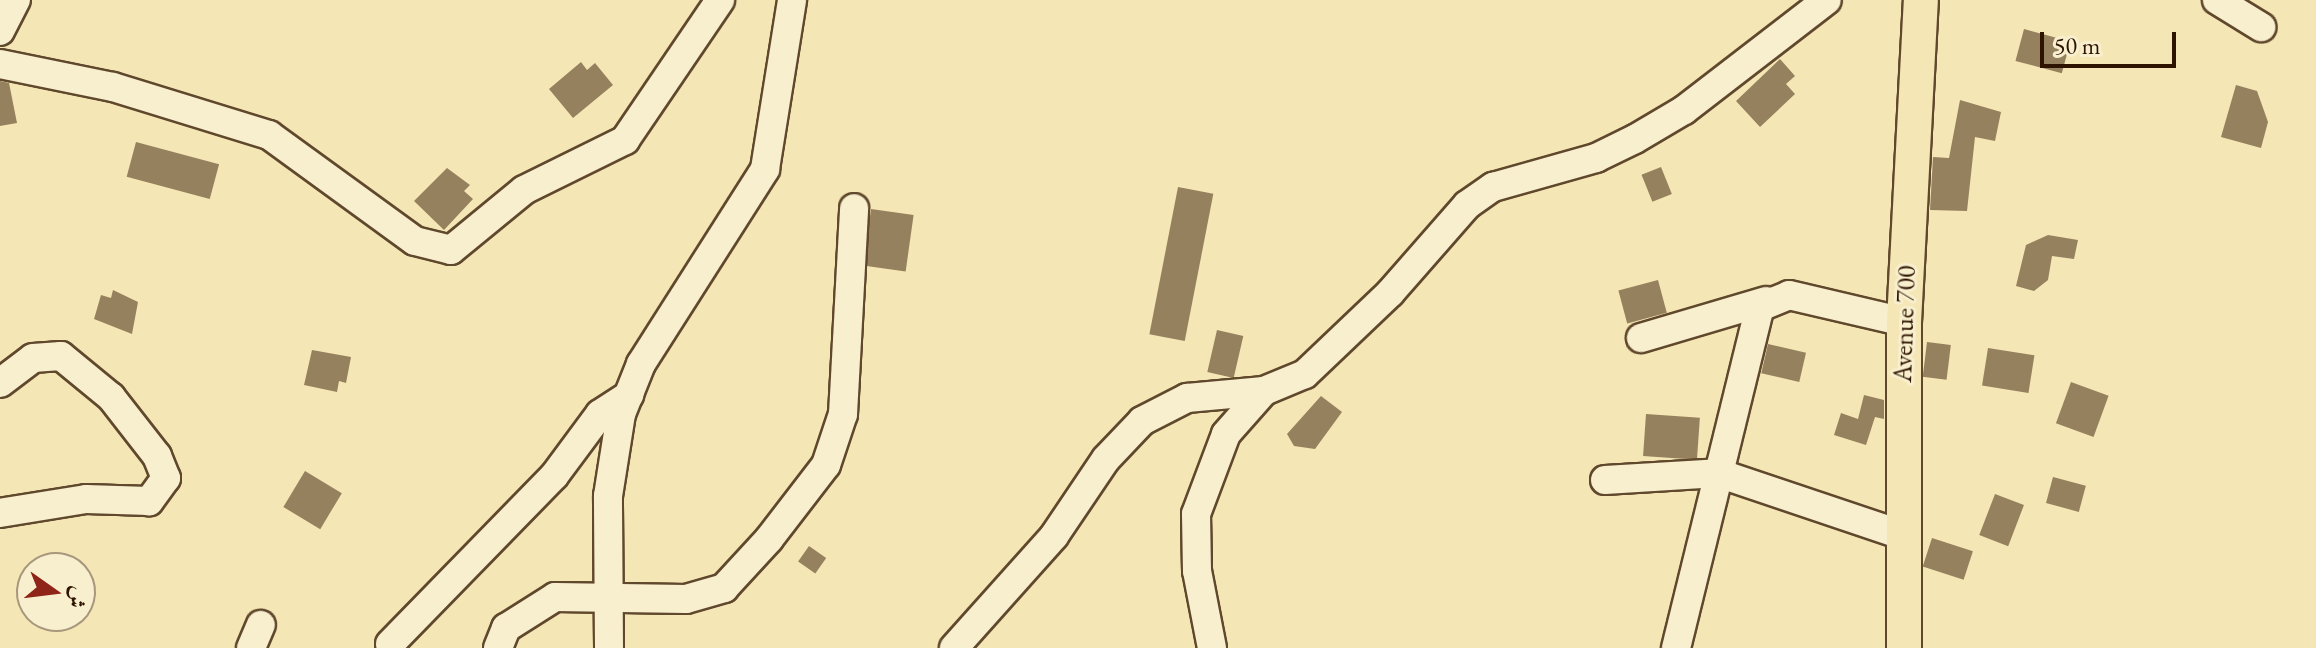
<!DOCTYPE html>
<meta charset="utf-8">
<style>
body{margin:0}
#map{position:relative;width:2316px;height:648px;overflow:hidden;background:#f5e6b5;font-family:"EB Garamond",Amiri,serif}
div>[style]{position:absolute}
.building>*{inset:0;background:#95815e;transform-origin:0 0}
.roads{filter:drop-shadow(2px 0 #60482d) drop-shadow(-2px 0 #60482d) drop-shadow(0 2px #60482d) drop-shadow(0 -2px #60482d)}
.minor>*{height:28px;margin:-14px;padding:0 14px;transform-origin:14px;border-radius:14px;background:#f8efcf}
.major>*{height:34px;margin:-17px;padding:0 17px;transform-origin:17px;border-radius:17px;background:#f5e6b5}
span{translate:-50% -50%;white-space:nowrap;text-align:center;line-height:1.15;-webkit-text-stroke:6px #f8efcf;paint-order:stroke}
.street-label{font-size:26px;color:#2e1400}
.north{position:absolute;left:16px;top:552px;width:80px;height:80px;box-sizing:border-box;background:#f8efcf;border:2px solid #a7977c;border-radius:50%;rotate:104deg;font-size:22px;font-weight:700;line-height:32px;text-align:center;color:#2e1400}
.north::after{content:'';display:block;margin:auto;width:28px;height:36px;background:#8f2418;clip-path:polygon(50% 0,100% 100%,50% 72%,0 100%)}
.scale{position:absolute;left:2040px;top:32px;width:136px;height:36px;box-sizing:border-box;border:4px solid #2e1400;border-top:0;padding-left:10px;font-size:24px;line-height:28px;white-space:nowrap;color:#2e1400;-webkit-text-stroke:6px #f8efcf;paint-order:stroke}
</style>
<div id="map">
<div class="building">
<div style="left:2024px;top:29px;width:48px;height:33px;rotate:15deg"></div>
<div style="clip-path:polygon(1780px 59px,1795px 76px,1786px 84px,1795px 94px,1760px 127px,1736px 101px)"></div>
<div style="clip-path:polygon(581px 62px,587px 70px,595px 63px,613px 85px,573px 118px,549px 89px)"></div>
<div style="clip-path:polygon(0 81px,9px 83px,17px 123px,0 126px)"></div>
<div style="clip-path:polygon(2236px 85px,2257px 91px,2268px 122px,2261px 148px,2221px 137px)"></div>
<div style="clip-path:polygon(1960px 100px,2001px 112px,1995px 141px,1975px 137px,1967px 211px,1930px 210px,1933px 157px,1949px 158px)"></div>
<div style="left:136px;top:142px;width:86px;height:36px;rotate:15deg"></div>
<div style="left:1661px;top:167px;width:29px;height:21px;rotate:68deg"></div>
<div style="clip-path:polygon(447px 168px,470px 185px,464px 191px,473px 199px,444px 230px,414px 201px)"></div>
<div style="left:1178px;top:187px;width:36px;height:150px;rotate:11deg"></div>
<div style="left:871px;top:209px;width:43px;height:57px;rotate:8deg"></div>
<div style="clip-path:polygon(2048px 235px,2078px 240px,2074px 259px,2052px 256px,2048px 280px,2034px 291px,2016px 286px,2026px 245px)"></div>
<div style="left:1658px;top:280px;width:34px;height:41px;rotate:75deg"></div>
<div style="clip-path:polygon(113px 290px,138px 302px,132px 334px,94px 319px,101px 295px,111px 298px)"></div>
<div style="left:1217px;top:330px;width:27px;height:43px;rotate:13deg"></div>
<div style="left:1927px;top:342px;width:24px;height:35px;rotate:7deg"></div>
<div style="left:1768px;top:344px;width:39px;height:30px;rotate:13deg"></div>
<div style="left:1988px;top:348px;width:47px;height:38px;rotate:9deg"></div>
<div style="clip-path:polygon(312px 350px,351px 357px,346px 383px,339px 381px,337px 392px,304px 385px)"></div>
<div style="left:2071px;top:382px;width:40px;height:44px;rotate:20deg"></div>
<div style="clip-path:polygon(1864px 395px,1884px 400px,1884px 419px,1875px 417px,1866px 445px,1834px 435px,1841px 413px,1858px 419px)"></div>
<div style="clip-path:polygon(1321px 396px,1342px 412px,1315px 449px,1294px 446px,1287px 434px)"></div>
<div style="left:1646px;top:414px;width:54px;height:42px;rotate:4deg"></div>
<div style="left:305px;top:471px;width:43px;height:42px;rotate:31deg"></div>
<div style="left:2053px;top:477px;width:34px;height:27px;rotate:15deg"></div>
<div style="left:1995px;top:494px;width:31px;height:44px;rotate:21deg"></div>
<div style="left:1932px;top:538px;width:43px;height:30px;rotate:18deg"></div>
<div style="left:809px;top:546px;width:21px;height:19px;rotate:35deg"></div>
</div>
<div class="roads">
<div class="minor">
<div style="left:2217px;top:0;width:52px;rotate:31.5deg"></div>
<div style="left:0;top:31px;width:35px;rotate:-63deg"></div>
<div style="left:0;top:64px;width:115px;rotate:11.5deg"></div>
<div style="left:113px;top:87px;width:163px;rotate:17.1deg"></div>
<div style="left:269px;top:135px;width:180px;rotate:36deg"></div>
<div style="left:415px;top:241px;width:37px;rotate:14deg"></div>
<div style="left:451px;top:250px;width:94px;rotate:-39.4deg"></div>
<div style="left:524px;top:190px;width:113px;rotate:-26.3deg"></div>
<div style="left:625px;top:140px;width:169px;rotate:-55.8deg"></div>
<div style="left:1641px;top:338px;width:130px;rotate:-16.5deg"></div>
<div style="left:0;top:383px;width:41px;rotate:-37.1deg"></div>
<div style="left:33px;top:358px;width:28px;rotate:-4deg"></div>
<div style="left:61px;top:356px;width:65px;rotate:39.4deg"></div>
<div style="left:111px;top:397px;width:75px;rotate:52.1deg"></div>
<div style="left:157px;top:456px;width:24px;rotate:68deg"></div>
<div style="left:166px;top:478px;width:29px;rotate:126deg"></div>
<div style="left:149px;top:501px;width:63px;rotate:-178.2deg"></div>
<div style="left:86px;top:499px;width:87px;rotate:170.8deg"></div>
<div style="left:1605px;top:480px;width:113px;rotate:-3.5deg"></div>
<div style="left:1718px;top:473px;width:194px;rotate:18.6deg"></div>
<div style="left:390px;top:644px;width:235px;rotate:-45.7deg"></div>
<div style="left:554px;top:476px;width:77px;rotate:-53.4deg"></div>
<div style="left:600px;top:414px;width:35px;rotate:-33deg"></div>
<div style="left:251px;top:648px;width:25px;rotate:-67deg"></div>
<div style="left:498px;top:648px;width:22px;rotate:-68deg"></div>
<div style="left:506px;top:628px;width:58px;rotate:-32.3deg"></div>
<div style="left:555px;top:597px;width:131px;rotate:0.9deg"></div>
<div style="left:686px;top:599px;width:40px;rotate:-16deg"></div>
<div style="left:724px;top:588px;width:67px;rotate:-47.4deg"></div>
<div style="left:769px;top:539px;width:93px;rotate:-52.4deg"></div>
<div style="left:826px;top:465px;width:54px;rotate:-71.6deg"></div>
<div style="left:843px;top:414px;width:206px;rotate:-86.9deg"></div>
<div style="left:609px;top:648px;width:152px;rotate:-90.4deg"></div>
<div style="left:608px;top:496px;width:83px;rotate:-81deg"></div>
<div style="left:621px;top:414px;width:54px;rotate:-68.2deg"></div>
<div style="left:641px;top:364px;width:231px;rotate:-57.5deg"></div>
<div style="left:765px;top:169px;width:171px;rotate:-80.9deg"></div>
<div style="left:954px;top:648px;width:150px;rotate:-48.2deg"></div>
<div style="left:1054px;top:536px;width:93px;rotate:-56deg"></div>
<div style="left:1106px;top:459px;width:52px;rotate:-46.5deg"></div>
<div style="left:1142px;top:421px;width:51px;rotate:-27.1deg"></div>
<div style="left:1187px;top:398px;width:77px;rotate:-5.2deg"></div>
<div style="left:1264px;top:391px;width:44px;rotate:-22.5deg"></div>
<div style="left:1305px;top:374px;width:117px;rotate:-43.6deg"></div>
<div style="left:1390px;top:293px;width:117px;rotate:-48.8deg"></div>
<div style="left:1467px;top:205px;width:32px;rotate:-35deg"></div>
<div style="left:1493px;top:187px;width:107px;rotate:-15.7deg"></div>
<div style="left:1596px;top:158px;width:43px;rotate:-26deg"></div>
<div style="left:1635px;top:139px;width:57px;rotate:-30.6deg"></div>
<div style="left:1684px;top:110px;width:180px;rotate:-37.6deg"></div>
<div style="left:1212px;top:648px;width:78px;rotate:-101deg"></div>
<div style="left:1197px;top:571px;width:57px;rotate:-91deg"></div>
<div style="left:1196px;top:514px;width:85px;rotate:-69.4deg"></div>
<div style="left:1226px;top:434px;width:57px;rotate:-48.5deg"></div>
<div style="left:1676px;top:648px;width:351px;rotate:-76.2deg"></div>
<div style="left:1760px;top:307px;width:31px;rotate:-22deg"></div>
<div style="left:1789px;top:295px;width:118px;rotate:13.2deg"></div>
</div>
<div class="major">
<div style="left:1904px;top:648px;width:326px;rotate:-90deg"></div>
<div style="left:1904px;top:322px;width:322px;rotate:-87deg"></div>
</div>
</div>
<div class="street-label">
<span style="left:1905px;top:324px;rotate:-88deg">Avenue 700</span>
</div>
<div class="north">ش</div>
<div class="scale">50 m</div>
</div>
